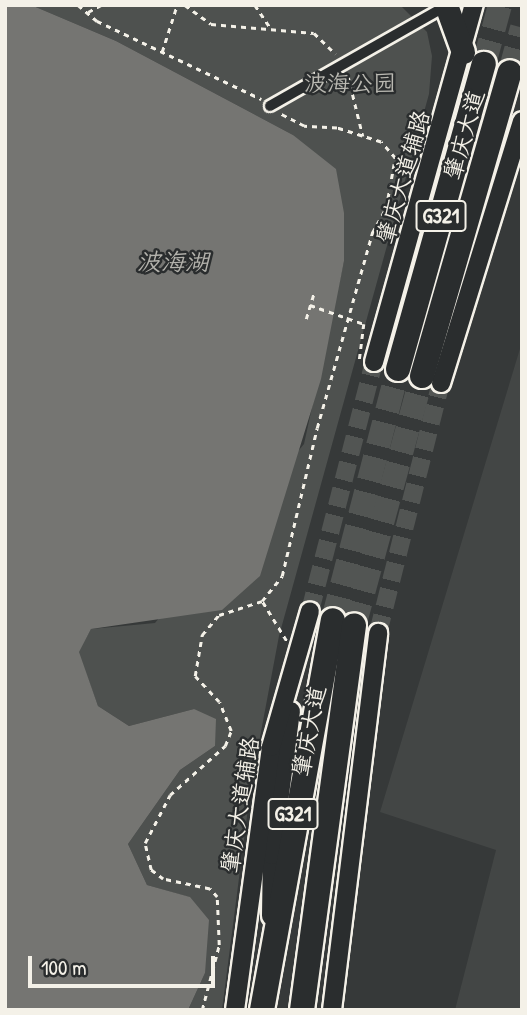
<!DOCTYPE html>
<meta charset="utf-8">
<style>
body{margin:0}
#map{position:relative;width:527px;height:1015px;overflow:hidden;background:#363939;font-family:"Patrick Hand","LXGW WenKai TC",sans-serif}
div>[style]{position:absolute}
.built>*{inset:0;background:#434645}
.green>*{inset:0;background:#4e514f}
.water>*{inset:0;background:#757572}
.tertiary-tunnel>*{height:18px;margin-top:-9px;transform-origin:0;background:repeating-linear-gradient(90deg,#525553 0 18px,transparent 0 27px)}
.trunk-tunnel>*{height:24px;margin-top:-12px;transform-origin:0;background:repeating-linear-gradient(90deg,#525553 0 24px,transparent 0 36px)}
.path>*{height:2.5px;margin-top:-1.25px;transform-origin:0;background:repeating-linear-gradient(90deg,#f4f1e8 0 5px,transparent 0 10px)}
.roads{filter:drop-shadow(2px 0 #f4f1e8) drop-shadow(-2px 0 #f4f1e8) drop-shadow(0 2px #f4f1e8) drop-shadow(0 -2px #f4f1e8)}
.pedestrian>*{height:10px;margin:-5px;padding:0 5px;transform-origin:5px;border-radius:5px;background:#2a2d2e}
.tertiary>*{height:18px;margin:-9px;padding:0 9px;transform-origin:9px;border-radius:9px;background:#2a2d2e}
.primary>*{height:23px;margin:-11.5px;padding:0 11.5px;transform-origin:11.5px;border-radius:11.5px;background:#2a2d2e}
.trunk>*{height:24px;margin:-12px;padding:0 12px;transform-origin:12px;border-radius:12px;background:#2a2d2e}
span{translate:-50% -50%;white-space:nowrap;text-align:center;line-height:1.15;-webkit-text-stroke:5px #2a2d2e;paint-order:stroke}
.shield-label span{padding:2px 5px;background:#2a2d2e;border:2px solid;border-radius:5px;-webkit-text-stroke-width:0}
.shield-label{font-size:21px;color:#f4f1e8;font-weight:700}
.park-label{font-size:23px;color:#bab9b2}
.street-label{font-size:23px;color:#f4f1e8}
.water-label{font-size:24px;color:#b4b3ad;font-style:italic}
.frame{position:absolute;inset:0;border:7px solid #f4f1e8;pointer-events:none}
.scale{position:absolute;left:28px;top:956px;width:187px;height:32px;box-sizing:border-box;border:4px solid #f4f1e8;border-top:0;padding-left:9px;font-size:21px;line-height:24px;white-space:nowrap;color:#f4f1e8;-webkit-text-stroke:5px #2a2d2e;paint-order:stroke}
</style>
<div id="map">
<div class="built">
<div style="clip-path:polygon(522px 342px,522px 1010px,455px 1010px,496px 850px,380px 812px)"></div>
</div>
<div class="green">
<div style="clip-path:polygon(31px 5px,400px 5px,427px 32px,432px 56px,429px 94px,279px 636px,251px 785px,222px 1010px,188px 1010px,205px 973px,189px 897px,147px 885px,128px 844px,180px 770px,215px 746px,194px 709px,129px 726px,98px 706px,78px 652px,91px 629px,155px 623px,304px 444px,344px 261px,293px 135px,116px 41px)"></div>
</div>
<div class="water">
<div style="clip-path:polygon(5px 5px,31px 5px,116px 41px,293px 135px,336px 169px,344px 213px,344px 261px,321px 379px,260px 576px,222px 610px,91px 629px,79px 652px,98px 706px,129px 726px,194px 709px,216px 719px,215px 746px,180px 770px,128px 844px,147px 885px,190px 897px,209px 920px,205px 973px,188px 1010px,5px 1010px)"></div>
</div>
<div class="tertiary-tunnel">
<div style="left:310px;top:611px;width:257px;rotate:-75.6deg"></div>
<div style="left:378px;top:633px;width:258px;rotate:-75.9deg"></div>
</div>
<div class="trunk-tunnel">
<div style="left:484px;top:64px;width:61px;rotate:-74.8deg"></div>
<div style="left:510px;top:72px;width:46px;rotate:-74.7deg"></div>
<div style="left:333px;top:620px;width:259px;rotate:-75.5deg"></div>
<div style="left:354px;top:626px;width:259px;rotate:-74.8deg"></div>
</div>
<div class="path">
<div style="left:78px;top:5px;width:25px;rotate:40deg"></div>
<div style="left:97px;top:21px;width:182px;rotate:25.4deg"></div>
<div style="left:185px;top:5px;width:32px;rotate:36deg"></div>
<div style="left:211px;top:24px;width:103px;rotate:5deg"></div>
<div style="left:314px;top:33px;width:30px;rotate:44deg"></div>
<div style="left:255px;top:5px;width:29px;rotate:56deg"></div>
<div style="left:88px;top:12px;width:15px;rotate:-28deg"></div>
<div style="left:162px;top:52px;width:49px;rotate:-72.3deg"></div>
<div style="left:348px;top:75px;width:63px;rotate:76.2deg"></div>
<div style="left:310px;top:305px;width:57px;rotate:19.4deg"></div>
<div style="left:364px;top:324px;width:39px;rotate:97deg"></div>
<div style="left:306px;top:319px;width:28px;rotate:-73deg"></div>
<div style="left:263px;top:602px;width:46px;rotate:58.4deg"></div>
<div style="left:202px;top:1010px;width:67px;rotate:-75.3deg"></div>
<div style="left:219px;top:945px;width:48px;rotate:-92.4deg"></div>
<div style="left:217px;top:897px;width:11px;rotate:-131deg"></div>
<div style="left:210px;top:889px;width:48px;rotate:-168deg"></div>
<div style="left:163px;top:879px;width:15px;rotate:-143deg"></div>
<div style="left:151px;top:870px;width:28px;rotate:-103deg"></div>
<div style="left:145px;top:843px;width:54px;rotate:-62.5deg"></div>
<div style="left:170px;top:795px;width:74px;rotate:-41.7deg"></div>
<div style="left:225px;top:746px;width:16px;rotate:-68deg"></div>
<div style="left:231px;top:731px;width:31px;rotate:-112deg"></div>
<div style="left:219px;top:702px;width:35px;rotate:-133deg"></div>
<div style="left:195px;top:676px;width:42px;rotate:-80.3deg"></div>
<div style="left:202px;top:635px;width:26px;rotate:-50deg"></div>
<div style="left:219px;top:615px;width:45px;rotate:-18deg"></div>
<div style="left:262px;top:601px;width:32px;rotate:-51deg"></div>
<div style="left:282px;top:576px;width:152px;rotate:-76.7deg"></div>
<div style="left:317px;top:428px;width:203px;rotate:-74.2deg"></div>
<div style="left:372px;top:233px;width:29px;rotate:-61deg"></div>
<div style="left:386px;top:208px;width:51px;rotate:-79.8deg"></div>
<div style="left:395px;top:158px;width:21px;rotate:-131deg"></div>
<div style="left:381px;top:142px;width:46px;rotate:-162.3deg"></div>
<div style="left:337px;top:128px;width:33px;rotate:-177deg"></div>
<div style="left:304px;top:126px;width:27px;rotate:-153deg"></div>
</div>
<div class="roads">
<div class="pedestrian">
<div style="left:270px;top:106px;width:202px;rotate:-29.6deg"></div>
</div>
<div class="tertiary">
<div style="left:374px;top:362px;width:371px;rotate:-74.4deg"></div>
<div style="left:441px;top:383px;width:274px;rotate:-72.8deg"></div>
<div style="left:271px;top:916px;width:61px;rotate:-89.1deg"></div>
<div style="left:272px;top:855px;width:145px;rotate:-82.5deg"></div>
<div style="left:235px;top:1010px;width:265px;rotate:-82.2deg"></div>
<div style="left:271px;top:747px;width:141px;rotate:-74deg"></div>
<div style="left:332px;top:1010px;width:380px;rotate:-83deg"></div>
</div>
<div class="primary">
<div style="left:446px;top:5px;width:50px;rotate:70.1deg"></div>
</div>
<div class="trunk">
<div style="left:398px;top:369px;width:317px;rotate:-74.3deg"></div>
<div style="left:422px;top:376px;width:316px;rotate:-73.9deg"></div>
<div style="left:262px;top:1010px;width:396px;rotate:-79.7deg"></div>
<div style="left:302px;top:1010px;width:388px;rotate:-82.3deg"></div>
</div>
</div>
<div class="shield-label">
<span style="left:441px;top:216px">G321</span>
<span style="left:293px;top:814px">G321</span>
</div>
<div class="park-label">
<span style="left:350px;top:83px">波海公园</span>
</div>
<div class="street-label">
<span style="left:464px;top:135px;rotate:-74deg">肇庆大道</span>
<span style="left:403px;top:177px;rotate:-74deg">肇庆大道辅路</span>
<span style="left:309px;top:731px;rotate:-79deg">肇庆大道</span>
<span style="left:240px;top:805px;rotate:-81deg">肇庆大道辅路</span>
</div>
<div class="water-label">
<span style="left:173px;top:262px">波海湖</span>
</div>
<div class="frame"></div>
<div class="scale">100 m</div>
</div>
